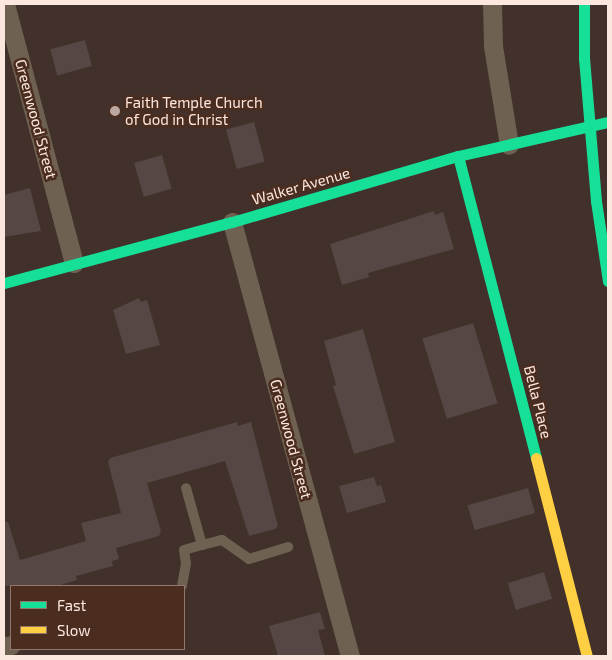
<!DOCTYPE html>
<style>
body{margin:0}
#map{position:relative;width:612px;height:660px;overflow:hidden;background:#41312a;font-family:"Exo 2",sans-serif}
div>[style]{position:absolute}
.building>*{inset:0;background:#564644;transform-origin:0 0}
.lane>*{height:10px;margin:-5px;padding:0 5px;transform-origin:5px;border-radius:5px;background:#6e6151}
.street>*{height:19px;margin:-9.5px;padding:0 9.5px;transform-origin:9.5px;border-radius:9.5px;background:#6e6151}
.fast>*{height:11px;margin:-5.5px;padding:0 5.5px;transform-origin:5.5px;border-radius:5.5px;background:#16e098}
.slow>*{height:11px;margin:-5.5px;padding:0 5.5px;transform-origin:5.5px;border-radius:5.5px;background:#ffcf43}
.fast-bridge>*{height:11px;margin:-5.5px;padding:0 5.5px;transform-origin:5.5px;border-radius:5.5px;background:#16e098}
.dots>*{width:14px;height:14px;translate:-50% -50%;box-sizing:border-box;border:2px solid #4b2d20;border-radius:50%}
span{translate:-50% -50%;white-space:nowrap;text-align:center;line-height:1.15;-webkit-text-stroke:5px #4b2d20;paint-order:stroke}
.poi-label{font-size:15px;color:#fce7df}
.left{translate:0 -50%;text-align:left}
.street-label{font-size:15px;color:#fce7df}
.frame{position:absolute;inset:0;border:5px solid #fce7df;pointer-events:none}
.legend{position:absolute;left:10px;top:585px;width:175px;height:65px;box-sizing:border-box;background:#4b2d20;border:1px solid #92776c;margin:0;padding:6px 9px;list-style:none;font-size:15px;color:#fce7df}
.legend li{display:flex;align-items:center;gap:10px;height:25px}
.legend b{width:25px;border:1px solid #92776c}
</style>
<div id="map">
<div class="building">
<div style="left:85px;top:40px;width:27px;height:36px;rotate:75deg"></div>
<div style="left:254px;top:122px;width:41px;height:29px;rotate:75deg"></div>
<div style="left:162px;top:155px;width:35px;height:29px;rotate:74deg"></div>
<div style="clip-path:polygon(30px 188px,41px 231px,4px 237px,4px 195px)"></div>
<div style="clip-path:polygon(434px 211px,435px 215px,443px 212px,454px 249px,368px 273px,369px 277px,342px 285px,330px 244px)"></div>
<div style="clip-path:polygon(139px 298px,141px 302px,147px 300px,160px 345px,126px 354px,113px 310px)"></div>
<div style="left:473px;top:323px;width:84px;height:53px;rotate:73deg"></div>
<div style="clip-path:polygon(363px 329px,395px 442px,354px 454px,333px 386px,336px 385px,324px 341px)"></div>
<div style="clip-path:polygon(237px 422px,238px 426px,251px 422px,278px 526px,275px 529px,249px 536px,225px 461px,147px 483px,161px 531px,159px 536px,116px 548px,119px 559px,112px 561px,113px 566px,76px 576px,77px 580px,57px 586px,4px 586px,4px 522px,8px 522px,20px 560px,86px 541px,81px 523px,121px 513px,108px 462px,110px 458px)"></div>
<div style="clip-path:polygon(374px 477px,377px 486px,381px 485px,386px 502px,347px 513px,339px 486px)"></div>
<div style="left:528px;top:488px;width:26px;height:63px;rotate:74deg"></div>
<div style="left:544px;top:572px;width:28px;height:38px;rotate:73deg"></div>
<div style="clip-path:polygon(320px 612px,325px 629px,318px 630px,325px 656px,278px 656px,269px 626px)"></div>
</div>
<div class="lane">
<div style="left:202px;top:545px;width:21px;rotate:-14deg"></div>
<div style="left:222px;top:540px;width:33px;rotate:35deg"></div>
<div style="left:249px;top:559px;width:41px;rotate:-17.1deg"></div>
<div style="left:182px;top:586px;width:23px;rotate:-80deg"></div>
<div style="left:186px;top:563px;width:13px;rotate:-99deg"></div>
<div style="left:184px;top:550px;width:19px;rotate:-16deg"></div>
<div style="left:202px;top:545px;width:59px;rotate:-105.7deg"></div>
</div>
<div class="street">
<div style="left:5px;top:4px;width:268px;rotate:75.1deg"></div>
<div style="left:492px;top:4px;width:42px;rotate:88.6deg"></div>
<div style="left:493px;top:46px;width:100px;rotate:80.8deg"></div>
<div style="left:232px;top:222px;width:450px;rotate:74.8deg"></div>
<div style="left:4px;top:647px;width:7px;rotate:-16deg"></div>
</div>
<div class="fast">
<div style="left:584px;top:4px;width:54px;rotate:90deg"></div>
<div style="left:458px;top:156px;width:312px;rotate:75.5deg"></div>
<div style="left:596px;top:201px;width:81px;rotate:81.5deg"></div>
<div style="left:4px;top:283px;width:236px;rotate:-15deg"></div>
<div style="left:232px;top:222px;width:235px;rotate:-16.3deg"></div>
<div style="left:458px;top:156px;width:154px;rotate:-12.8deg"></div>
</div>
<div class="slow">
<div style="left:536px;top:458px;width:204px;rotate:75.6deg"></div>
</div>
<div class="fast-bridge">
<div style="left:584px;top:58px;width:144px;rotate:85.2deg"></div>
</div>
<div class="dots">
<div style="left:115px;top:111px;background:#bba7a0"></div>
</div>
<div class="poi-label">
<span class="left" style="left:125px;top:111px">Faith Temple Church<br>of God in Christ</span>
</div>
<div class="street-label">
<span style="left:36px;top:119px;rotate:75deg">Greenwood Street</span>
<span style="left:301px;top:186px;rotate:-16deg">Walker Avenue</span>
<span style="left:538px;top:402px;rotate:76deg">Bella Place</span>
<span style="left:291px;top:439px;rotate:75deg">Greenwood Street</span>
</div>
<div class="frame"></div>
<ul class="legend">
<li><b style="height:6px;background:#16e098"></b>Fast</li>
<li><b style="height:6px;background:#ffcf43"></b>Slow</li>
</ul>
</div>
